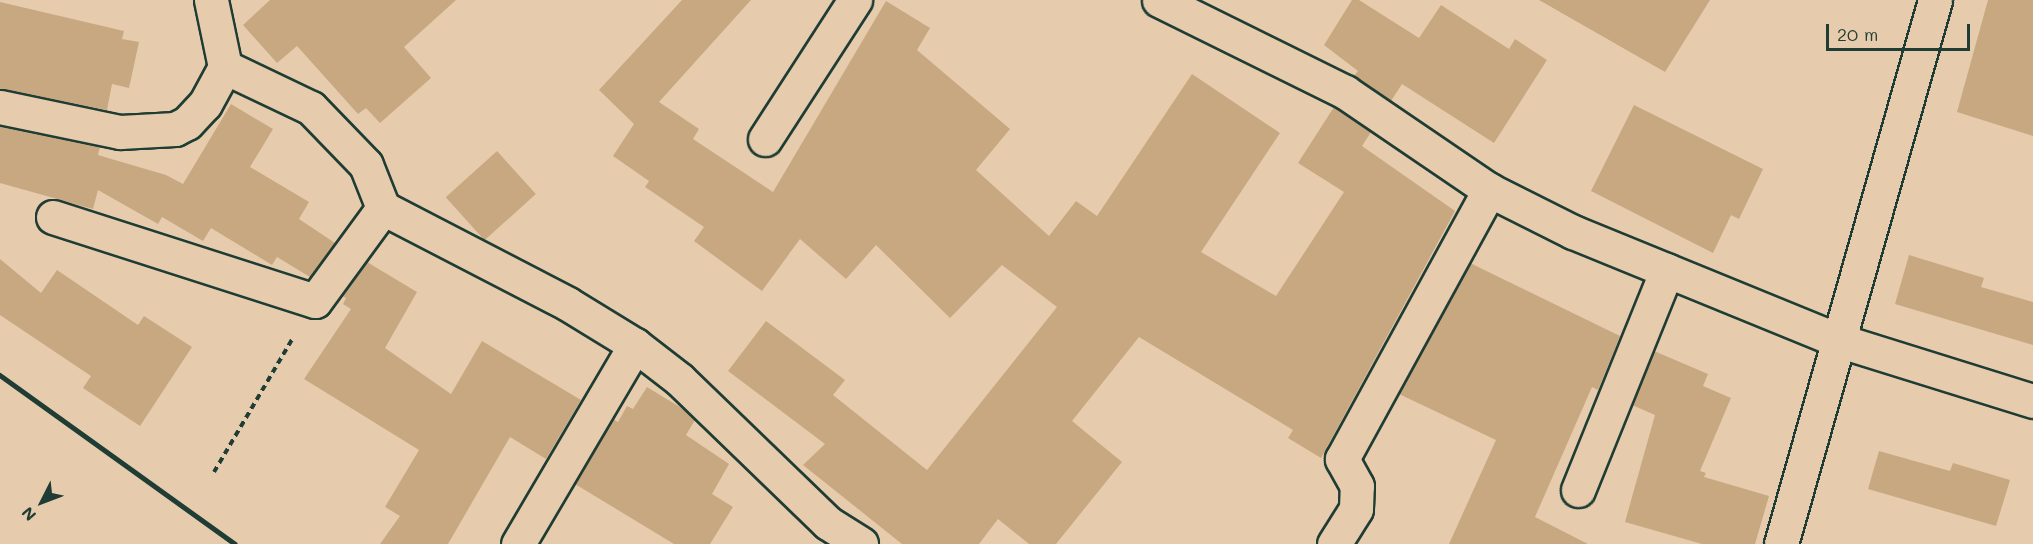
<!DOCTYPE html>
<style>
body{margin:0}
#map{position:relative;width:2033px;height:544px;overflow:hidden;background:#e6ccad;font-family:Mali,sans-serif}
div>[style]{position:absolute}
.building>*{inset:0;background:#c8a881;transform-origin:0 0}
.path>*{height:4px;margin-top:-2px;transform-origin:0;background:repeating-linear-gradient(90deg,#1f3d34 0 6px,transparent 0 10.5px)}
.roads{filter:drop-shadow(2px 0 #1f3d34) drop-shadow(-2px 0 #1f3d34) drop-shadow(0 2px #1f3d34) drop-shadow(0 -2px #1f3d34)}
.minor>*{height:33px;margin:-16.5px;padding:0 16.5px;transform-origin:16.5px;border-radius:16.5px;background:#e6ccad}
.rail>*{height:4.5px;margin:-2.25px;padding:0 2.25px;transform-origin:2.25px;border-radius:2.25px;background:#1f3d34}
span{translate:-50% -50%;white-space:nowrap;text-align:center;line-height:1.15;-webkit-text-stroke:4.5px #e6ccad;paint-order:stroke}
.north{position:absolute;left:12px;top:472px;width:60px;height:60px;-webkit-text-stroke:4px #e6ccad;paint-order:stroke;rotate:228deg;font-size:16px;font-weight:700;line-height:24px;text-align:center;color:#1f3d34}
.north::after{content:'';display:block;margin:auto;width:21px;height:27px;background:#1f3d34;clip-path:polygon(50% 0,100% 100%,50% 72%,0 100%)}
.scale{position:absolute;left:1826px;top:24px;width:144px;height:27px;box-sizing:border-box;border:3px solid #1f3d34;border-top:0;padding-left:8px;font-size:18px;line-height:21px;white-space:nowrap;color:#1f3d34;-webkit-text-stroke:4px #e6ccad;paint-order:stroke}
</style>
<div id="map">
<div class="building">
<div style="clip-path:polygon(270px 0,456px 0,404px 47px,431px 78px,380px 123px,366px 108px,358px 114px,297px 46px,277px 63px,243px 25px)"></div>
<div style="clip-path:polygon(682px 0,751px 0,659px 102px,699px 129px,693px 139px,773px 192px,886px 1px,930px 28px,917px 50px,1010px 129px,976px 170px,1049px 236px,1076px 201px,1097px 216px,1192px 74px,1280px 133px,1201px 252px,1276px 296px,1344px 192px,1298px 163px,1334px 107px,1371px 132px,1362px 146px,1455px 211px,1321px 458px,1288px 438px,1293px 430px,1139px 337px,1072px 421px,1122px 462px,1056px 544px,1029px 544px,998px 519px,979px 544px,902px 544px,803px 465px,825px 444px,728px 371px,766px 321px,845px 380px,833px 395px,927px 470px,1057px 307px,1002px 265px,950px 318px,876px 245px,846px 279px,800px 239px,762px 291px,694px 241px,704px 227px,645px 187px,649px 181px,613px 156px,634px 124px,599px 90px)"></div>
<div style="clip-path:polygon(1352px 0,1359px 0,1419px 38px,1441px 5px,1509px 49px,1515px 39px,1547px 60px,1494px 143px,1402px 84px,1391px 101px,1354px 76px,1358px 71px,1324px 45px)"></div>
<div style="clip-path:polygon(1539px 0,1710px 0,1665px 72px)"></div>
<div style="clip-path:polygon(1988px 0,2033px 0,2033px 136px,1957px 112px)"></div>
<div style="clip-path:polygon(0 2px,124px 31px,122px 39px,139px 42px,129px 88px,112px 84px,107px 110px,0 89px)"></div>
<div style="clip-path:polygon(231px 104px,273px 129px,250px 167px,309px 202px,299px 219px,335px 243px,310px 277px,277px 257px,272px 265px,211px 228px,203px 241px,162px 217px,158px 224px,98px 190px,93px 209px,0 183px,0 126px,100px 147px,98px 155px,166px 175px,183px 184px)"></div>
<div style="clip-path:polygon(1634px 105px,1763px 169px,1739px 219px,1731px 215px,1713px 253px,1591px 191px)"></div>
<div style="left:497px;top:151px;width:58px;height:69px;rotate:48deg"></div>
<div style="clip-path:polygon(1909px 255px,1984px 278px,1981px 287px,2033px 302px,2033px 345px,1895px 304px)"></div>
<div style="clip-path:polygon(0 259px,41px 293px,57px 270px,138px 325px,144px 316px,192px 347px,140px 426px,83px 388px,91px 376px,0 315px)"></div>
<div style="clip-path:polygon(367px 262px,417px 292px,385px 348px,451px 394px,482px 341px,581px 400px,546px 459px,510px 437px,448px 544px,380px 544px,400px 516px,385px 507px,419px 450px,304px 379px,351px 309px,343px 304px,346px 298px,342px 296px)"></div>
<div style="clip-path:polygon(1470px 263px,1620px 336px,1598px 390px,1592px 387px,1535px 517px,1588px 544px,1449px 544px,1496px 440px,1399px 394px)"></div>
<div style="clip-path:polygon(1654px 351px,1708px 374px,1703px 386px,1731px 398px,1700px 471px,1706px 473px,1704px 477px,1769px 496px,1755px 544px,1702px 544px,1625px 522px,1655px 415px,1632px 405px)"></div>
<div style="clip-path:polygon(647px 387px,683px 409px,695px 420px,686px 435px,729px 464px,712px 494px,733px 507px,710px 544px,674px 544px,575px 484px,613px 419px,618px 422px,627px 406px,633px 409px)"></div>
<div style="clip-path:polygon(1879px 451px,1950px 471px,1953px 463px,2010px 480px,1996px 526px,1868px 489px)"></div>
</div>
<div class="path">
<div style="left:214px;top:472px;width:156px;rotate:-59.5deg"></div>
</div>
<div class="roads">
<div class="minor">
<div style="left:211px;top:0;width:68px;rotate:78.2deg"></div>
<div style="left:225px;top:67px;width:95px;rotate:25.5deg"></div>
<div style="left:311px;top:108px;width:79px;rotate:46deg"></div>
<div style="left:366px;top:165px;width:46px;rotate:68.4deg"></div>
<div style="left:383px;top:208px;width:208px;rotate:27.4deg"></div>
<div style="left:568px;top:304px;width:79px;rotate:31.5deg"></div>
<div style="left:635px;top:345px;width:56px;rotate:37.7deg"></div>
<div style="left:679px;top:379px;width:207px;rotate:44deg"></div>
<div style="left:828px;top:523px;width:39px;rotate:32deg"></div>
<div style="left:1159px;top:0;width:208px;rotate:26.3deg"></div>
<div style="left:1345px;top:92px;width:174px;rotate:34.2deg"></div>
<div style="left:1489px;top:190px;width:94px;rotate:26.6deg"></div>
<div style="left:1573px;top:232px;width:285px;rotate:22.2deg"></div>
<div style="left:1837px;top:340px;width:205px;rotate:17.3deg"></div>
<div style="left:0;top:107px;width:123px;rotate:11.8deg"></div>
<div style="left:120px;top:132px;width:55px;rotate:-3.1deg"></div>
<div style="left:175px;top:129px;width:13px;rotate:-27deg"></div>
<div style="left:187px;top:123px;width:26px;rotate:-47deg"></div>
<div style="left:205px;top:104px;width:42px;rotate:-61.6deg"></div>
<div style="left:765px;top:139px;width:166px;rotate:-57.1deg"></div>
<div style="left:53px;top:217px;width:275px;rotate:17.8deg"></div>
<div style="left:315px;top:301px;width:115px;rotate:-53.8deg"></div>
<div style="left:1578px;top:490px;width:237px;rotate:-68deg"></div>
<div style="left:518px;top:544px;width:231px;rotate:-59.5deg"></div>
<div style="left:1334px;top:544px;width:41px;rotate:-57.8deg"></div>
<div style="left:1356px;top:509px;width:23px;rotate:-88deg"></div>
<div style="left:1357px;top:486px;width:31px;rotate:-119deg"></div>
<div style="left:1342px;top:459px;width:307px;rotate:-61.3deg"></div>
<div style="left:1781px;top:544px;width:565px;rotate:-74.19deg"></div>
</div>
</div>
<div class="rail">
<div style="left:0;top:375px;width:289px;rotate:35.7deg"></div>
</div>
<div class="north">N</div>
<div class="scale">20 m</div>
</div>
